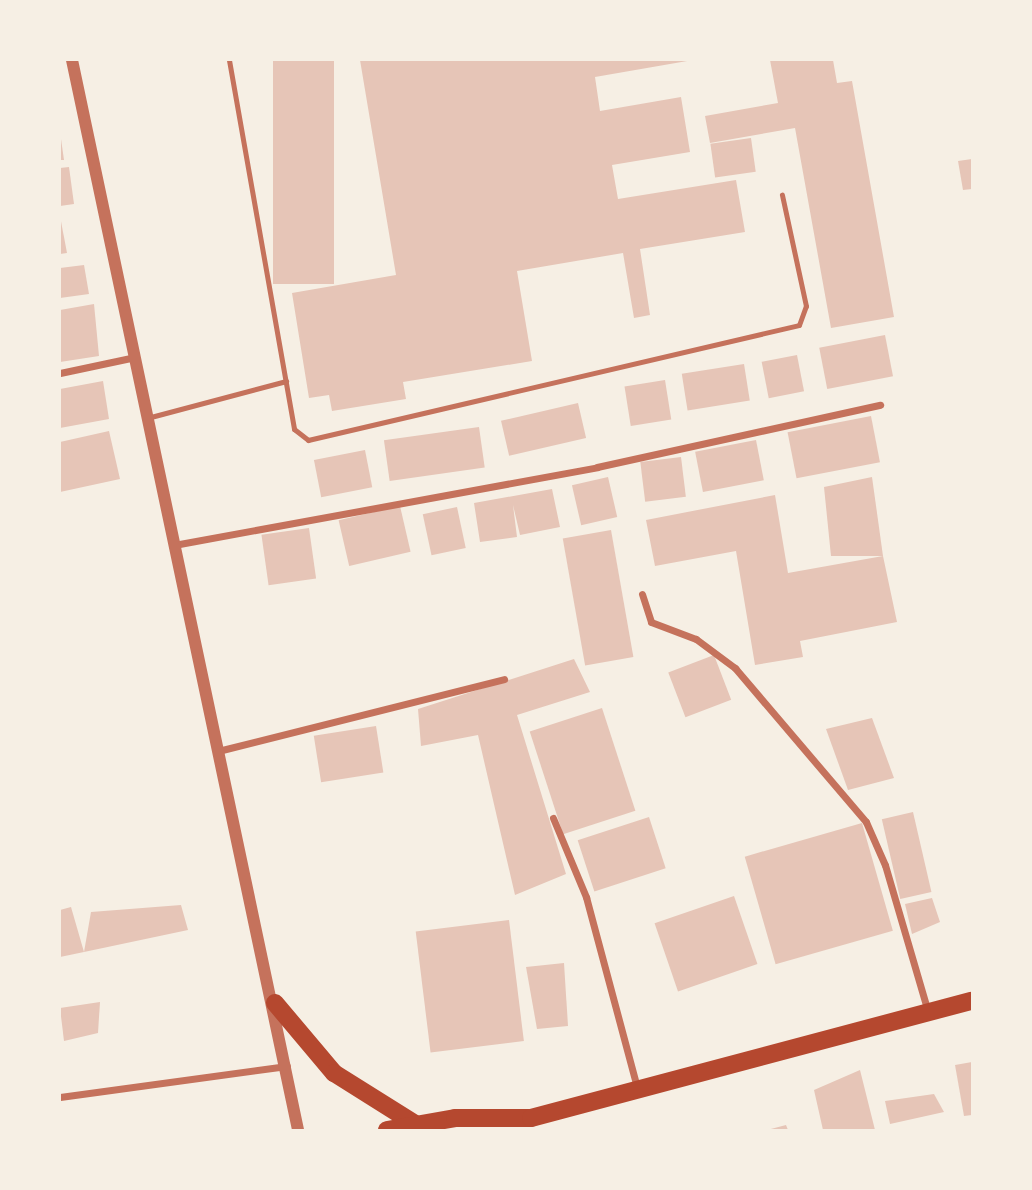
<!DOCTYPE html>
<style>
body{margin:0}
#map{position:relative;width:1032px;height:1190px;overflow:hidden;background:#f6efe4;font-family:Overpass,sans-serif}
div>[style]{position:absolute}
.building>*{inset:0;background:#e6c5b7;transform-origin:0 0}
.service>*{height:5px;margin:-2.5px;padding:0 2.5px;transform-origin:2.5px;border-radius:2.5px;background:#c5725c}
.minor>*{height:7px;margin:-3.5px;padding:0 3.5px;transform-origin:3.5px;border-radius:3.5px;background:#c5725c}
.tertiary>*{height:12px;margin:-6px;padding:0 6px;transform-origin:6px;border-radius:6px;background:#c5725c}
.primary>*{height:18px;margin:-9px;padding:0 9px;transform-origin:9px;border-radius:9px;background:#b5482f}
span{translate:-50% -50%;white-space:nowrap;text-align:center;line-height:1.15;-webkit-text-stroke:7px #f6efe4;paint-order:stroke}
.frame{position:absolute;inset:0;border:61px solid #f6efe4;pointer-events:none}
</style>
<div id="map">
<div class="building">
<div style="left:273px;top:60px;width:61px;height:224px"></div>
<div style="clip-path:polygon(360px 60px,693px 60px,595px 77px,600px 111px,681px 97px,690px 152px,612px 165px,618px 199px,736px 180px,745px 232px,640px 249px,650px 315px,634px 318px,623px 253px,517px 271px,532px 361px,403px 382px,406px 399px,332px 411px,329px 395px,309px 398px,292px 293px,396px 275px)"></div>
<div style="clip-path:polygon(770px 60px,833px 60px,837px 83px,852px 81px,894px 317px,831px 328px,795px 128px,710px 143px,705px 116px,778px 103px)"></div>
<div style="clip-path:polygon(60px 132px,64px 160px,60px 160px)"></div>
<div style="left:751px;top:138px;width:34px;height:41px;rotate:82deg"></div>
<div style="clip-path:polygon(972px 159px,972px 189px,963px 190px,958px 161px)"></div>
<div style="clip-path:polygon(69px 167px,74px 204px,60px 206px,60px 168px)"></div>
<div style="clip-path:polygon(60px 216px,67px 253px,60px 254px)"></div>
<div style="clip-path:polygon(84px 265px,89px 294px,60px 298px,60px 268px)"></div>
<div style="clip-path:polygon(94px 304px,99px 356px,60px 362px,60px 310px)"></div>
<div style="left:885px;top:335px;width:42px;height:67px;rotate:79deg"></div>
<div style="left:797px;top:355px;width:37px;height:36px;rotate:79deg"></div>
<div style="left:744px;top:364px;width:37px;height:63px;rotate:81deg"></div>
<div style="left:665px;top:380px;width:40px;height:41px;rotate:81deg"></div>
<div style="clip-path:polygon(103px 381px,109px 419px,60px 428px,60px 389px)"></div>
<div style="left:578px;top:403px;width:36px;height:79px;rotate:77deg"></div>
<div style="left:871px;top:416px;width:47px;height:85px;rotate:79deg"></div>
<div style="left:479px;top:427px;width:41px;height:96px;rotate:82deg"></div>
<div style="clip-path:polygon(109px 431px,120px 479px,60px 492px,60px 442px)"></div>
<div style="left:756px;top:440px;width:41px;height:62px;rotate:79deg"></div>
<div style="left:365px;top:450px;width:38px;height:52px;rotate:79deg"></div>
<div style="left:681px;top:457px;width:40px;height:41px;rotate:83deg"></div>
<div style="left:608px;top:477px;width:41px;height:37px;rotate:77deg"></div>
<div style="clip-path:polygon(872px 477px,883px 556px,831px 556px,824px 487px)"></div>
<div style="clip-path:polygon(552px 489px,560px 527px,520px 535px,513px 505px,517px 537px,480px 542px,474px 503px)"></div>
<div style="clip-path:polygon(775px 495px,788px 573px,883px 556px,897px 622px,800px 641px,803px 657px,755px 665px,736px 551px,655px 566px,646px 520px)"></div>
<div style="left:400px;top:506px;width:47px;height:63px;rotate:77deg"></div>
<div style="left:457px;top:507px;width:42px;height:35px;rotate:78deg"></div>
<div style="left:309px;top:528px;width:51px;height:48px;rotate:82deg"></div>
<div style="left:611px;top:530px;width:129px;height:49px;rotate:80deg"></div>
<div style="left:714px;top:655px;width:48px;height:49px;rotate:69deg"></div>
<div style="clip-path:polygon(574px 659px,590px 692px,517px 715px,566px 874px,515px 895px,478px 735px,421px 746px,418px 709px)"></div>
<div style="left:602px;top:708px;width:108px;height:76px;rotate:72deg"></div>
<div style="clip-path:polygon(872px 718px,894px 778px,848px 790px,826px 729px)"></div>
<div style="left:376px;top:726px;width:47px;height:63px;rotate:81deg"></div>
<div style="left:913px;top:812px;width:82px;height:32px;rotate:77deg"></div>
<div style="left:649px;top:817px;width:54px;height:75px;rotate:72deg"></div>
<div style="left:862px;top:823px;width:112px;height:122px;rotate:74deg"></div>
<div style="left:734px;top:896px;width:72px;height:84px;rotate:71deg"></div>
<div style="clip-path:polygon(932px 898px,940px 922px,912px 934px,905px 904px)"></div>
<div style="clip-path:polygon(181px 905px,188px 930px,84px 952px,91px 912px)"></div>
<div style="clip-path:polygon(71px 907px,84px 952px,60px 957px,60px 910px)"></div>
<div style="left:509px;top:920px;width:122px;height:94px;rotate:83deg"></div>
<div style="clip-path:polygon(564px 963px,568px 1026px,537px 1029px,526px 967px)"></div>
<div style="clip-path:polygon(100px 1002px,98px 1033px,64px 1041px,60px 1008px)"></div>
<div style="clip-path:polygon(972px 1062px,972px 1115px,964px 1116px,955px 1065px)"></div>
<div style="clip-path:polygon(860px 1070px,875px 1130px,823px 1130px,814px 1090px)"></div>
<div style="clip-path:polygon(934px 1094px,944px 1112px,890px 1124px,885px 1101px)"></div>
<div style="clip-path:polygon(786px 1125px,788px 1130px,767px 1130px)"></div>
</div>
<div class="service">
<div style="left:229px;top:60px;width:375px;rotate:80deg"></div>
<div style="left:294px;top:429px;width:18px;rotate:38deg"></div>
<div style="left:308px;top:440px;width:504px;rotate:-13.18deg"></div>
<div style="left:799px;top:325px;width:20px;rotate:-70deg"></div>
<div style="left:806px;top:306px;width:114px;rotate:-102.2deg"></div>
<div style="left:147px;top:418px;width:144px;rotate:-14.9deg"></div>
</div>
<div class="minor">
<div style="left:60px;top:373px;width:77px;rotate:-12deg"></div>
<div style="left:174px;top:545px;width:430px;rotate:-10.4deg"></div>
<div style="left:597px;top:467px;width:290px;rotate:-12.4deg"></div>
<div style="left:642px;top:594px;width:29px;rotate:72deg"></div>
<div style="left:651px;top:622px;width:48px;rotate:20.7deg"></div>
<div style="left:696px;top:639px;width:49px;rotate:36.6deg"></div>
<div style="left:735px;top:668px;width:202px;rotate:49.6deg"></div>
<div style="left:866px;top:822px;width:47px;rotate:66.2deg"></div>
<div style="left:885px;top:865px;width:153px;rotate:73.7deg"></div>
<div style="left:218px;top:751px;width:295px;rotate:-14.1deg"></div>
<div style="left:553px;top:818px;width:86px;rotate:67.3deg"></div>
<div style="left:586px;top:897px;width:197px;rotate:75deg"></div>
<div style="left:60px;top:1097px;width:229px;rotate:-7.8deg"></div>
</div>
<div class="tertiary">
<div style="left:72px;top:60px;width:1094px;rotate:78.07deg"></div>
</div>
<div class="primary">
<div style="left:275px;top:1003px;width:92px;rotate:49.9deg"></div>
<div style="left:334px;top:1073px;width:98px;rotate:32.1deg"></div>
<div style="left:387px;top:1130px;width:69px;rotate:-10deg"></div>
<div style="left:455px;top:1118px;width:76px"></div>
<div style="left:531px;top:1118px;width:456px;rotate:-14.9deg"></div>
</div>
<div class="frame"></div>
</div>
